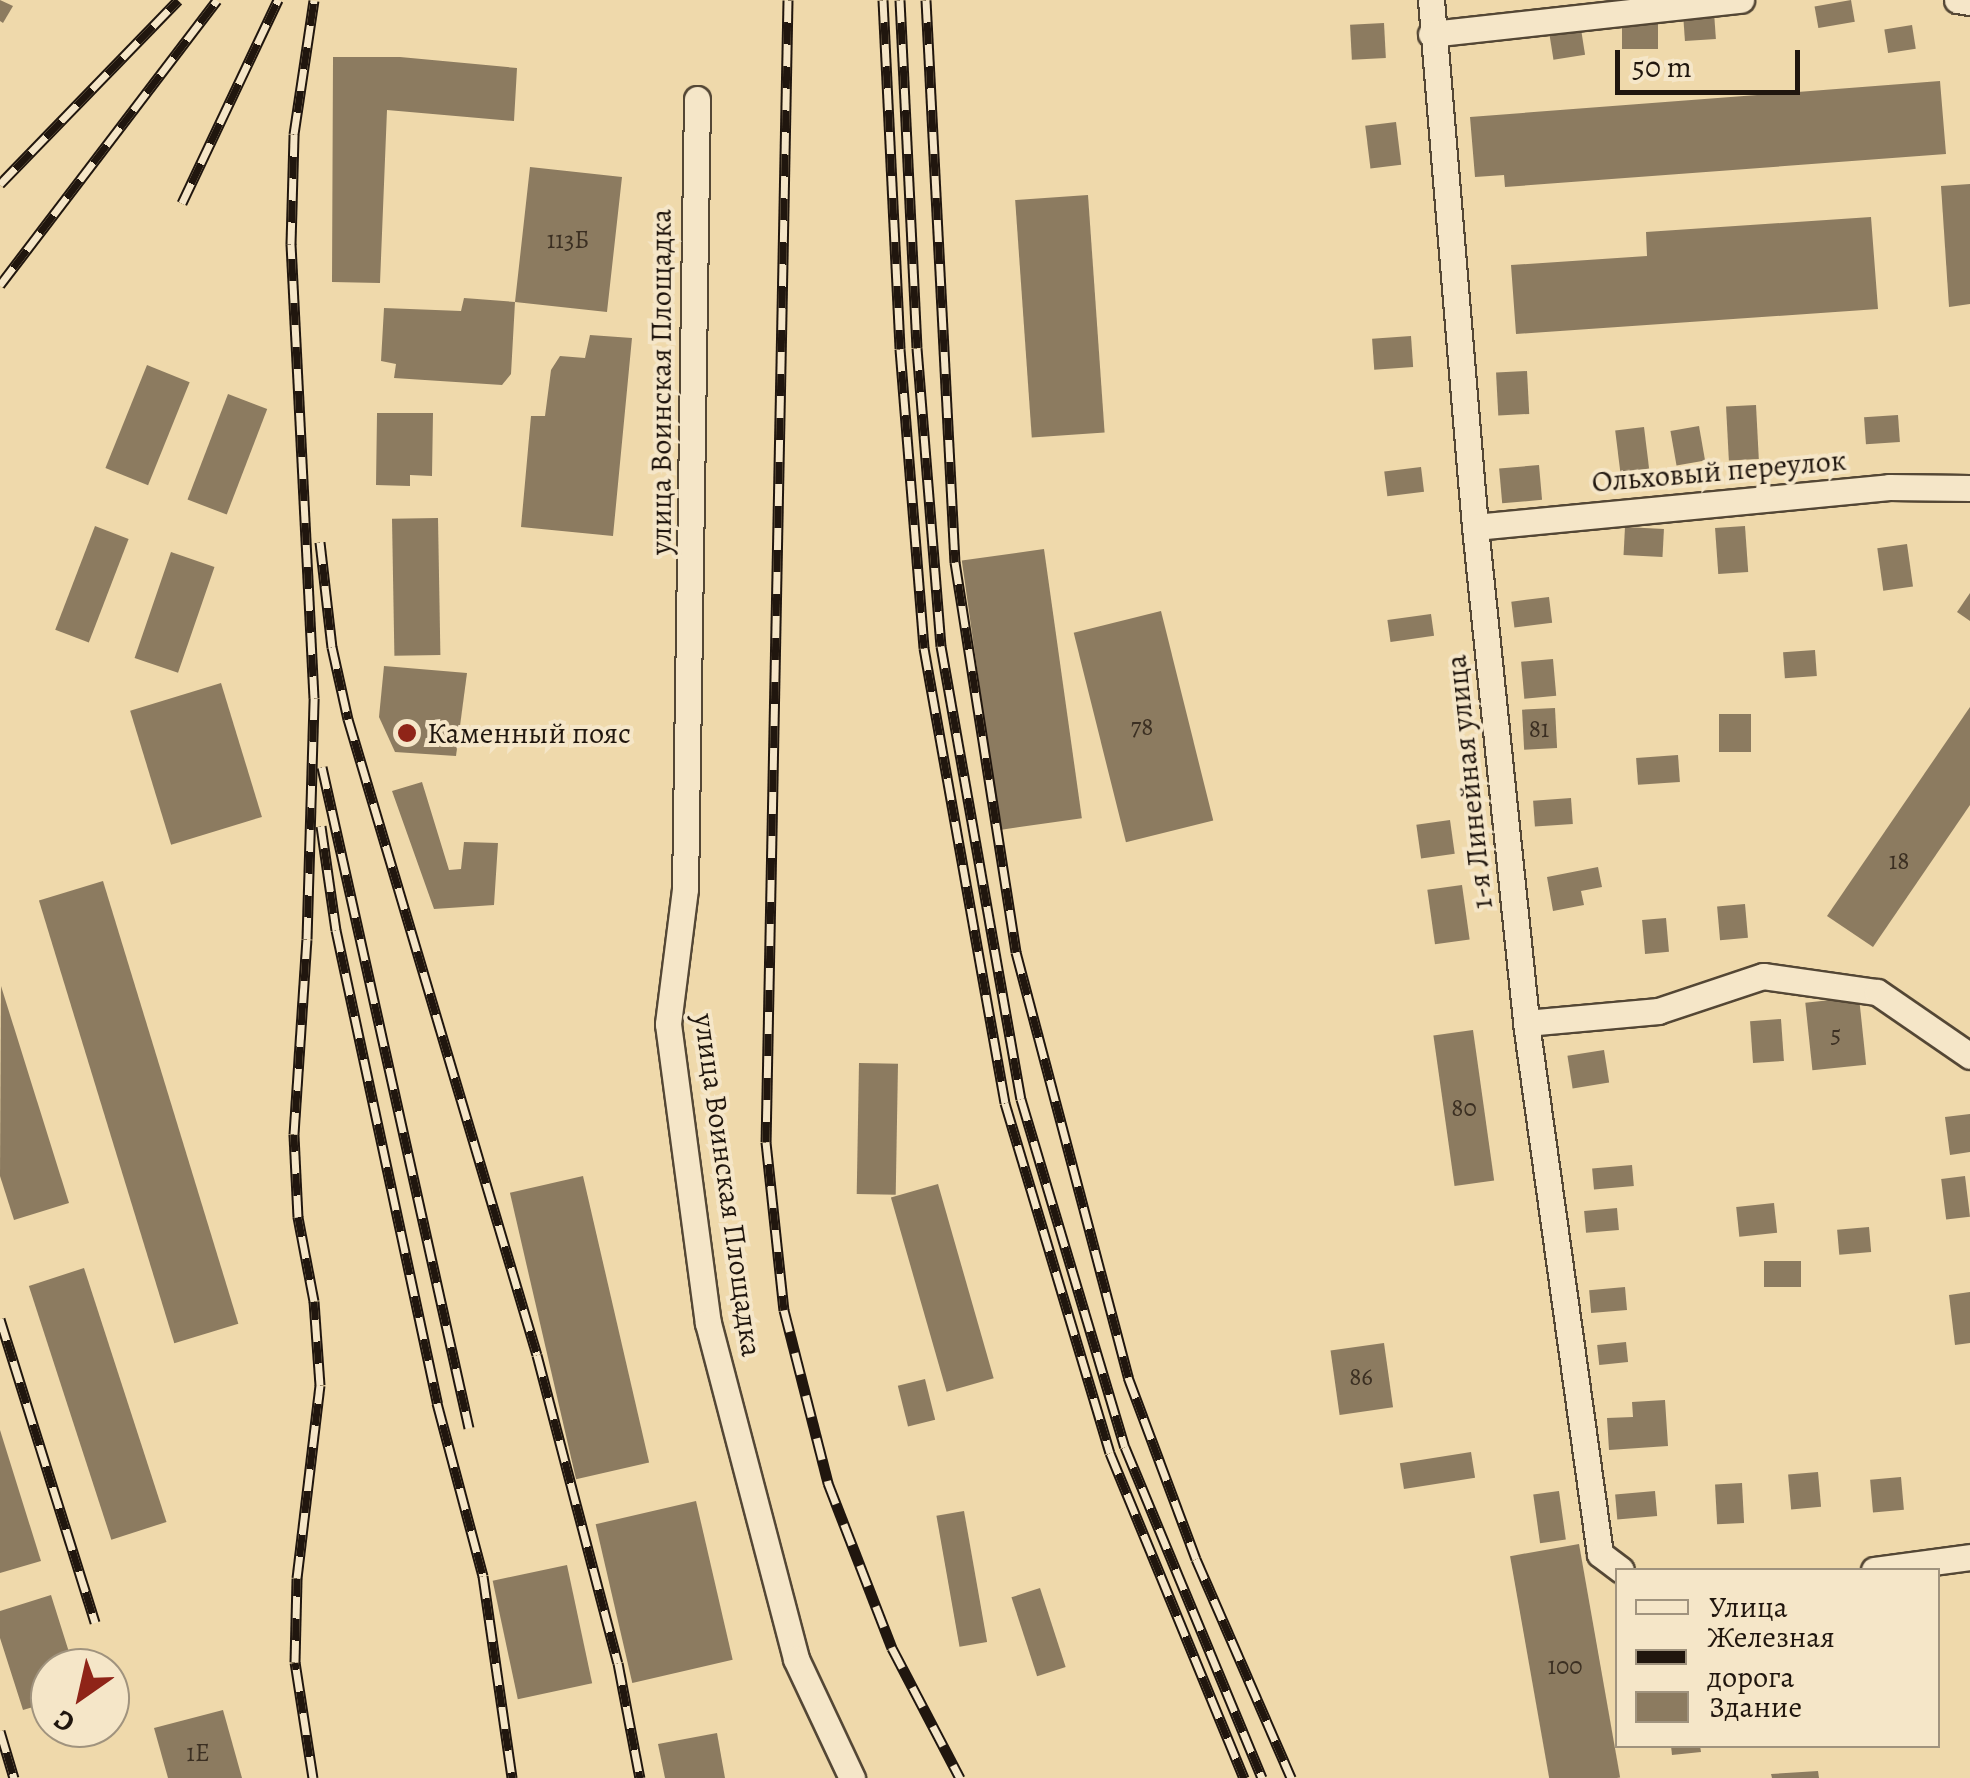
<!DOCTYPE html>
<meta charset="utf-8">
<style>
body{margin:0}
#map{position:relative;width:1970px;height:1778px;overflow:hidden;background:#efd9ab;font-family:Alegreya,serif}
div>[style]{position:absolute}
.building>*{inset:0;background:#8c7b60;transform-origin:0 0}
.roads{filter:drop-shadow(2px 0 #544735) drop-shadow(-2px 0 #544735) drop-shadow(0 2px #544735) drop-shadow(0 -2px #544735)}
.minor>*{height:25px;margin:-12.5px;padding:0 12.5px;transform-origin:12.5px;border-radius:12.5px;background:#f5e6c8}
.rail>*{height:11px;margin-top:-5.5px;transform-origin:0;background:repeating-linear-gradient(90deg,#f5e6c8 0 22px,#20160e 0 44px);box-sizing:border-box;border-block:2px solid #20160e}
.dots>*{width:28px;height:28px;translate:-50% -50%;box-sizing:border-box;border:5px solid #f5e6c8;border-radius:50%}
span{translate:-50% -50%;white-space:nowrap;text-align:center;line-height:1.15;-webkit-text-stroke:8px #f5e6c8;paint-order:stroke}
.number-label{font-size:25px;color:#3b2f22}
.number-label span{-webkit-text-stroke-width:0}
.street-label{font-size:30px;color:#20160e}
.poi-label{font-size:30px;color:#20160e}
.left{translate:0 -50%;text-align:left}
.legend{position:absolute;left:1615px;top:1568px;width:325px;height:180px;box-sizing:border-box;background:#f5e6c8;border:2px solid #a0937e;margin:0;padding:12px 18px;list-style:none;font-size:30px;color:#20160e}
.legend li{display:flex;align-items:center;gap:20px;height:50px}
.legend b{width:50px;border:2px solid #a0937e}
.north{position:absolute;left:30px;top:1648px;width:100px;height:100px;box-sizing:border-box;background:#f5e6c8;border:2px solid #a0937e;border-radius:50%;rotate:214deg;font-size:28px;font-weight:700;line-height:40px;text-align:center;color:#20160e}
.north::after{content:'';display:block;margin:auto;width:35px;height:45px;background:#8f2418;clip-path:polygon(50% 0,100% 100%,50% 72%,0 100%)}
.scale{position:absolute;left:1615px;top:50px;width:185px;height:45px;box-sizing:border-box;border:5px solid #20160e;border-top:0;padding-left:12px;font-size:30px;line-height:35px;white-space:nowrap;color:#20160e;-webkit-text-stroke:8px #f5e6c8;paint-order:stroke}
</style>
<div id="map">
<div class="building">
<div style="clip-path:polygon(0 0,13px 6px,3px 23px,0 21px)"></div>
<div style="left:1851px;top:0;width:22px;height:37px;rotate:80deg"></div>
<div style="left:1714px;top:12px;width:27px;height:31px;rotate:86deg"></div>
<div style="left:1622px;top:22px;width:36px;height:27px"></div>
<div style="left:1384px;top:23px;width:35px;height:34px;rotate:87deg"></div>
<div style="left:1912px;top:25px;width:24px;height:28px;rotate:81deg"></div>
<div style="left:1581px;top:29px;width:26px;height:32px;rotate:81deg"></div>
<div style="clip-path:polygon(333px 57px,400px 57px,517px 68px,514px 121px,387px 110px,380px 283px,332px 282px)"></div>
<div style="clip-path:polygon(1940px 81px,1946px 154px,1505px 187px,1504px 175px,1475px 177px,1470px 117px)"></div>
<div style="left:1396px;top:122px;width:43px;height:31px;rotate:83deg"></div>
<div style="clip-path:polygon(530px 167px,622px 177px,607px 312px,515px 302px,511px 374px,502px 385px,394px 378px,396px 364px,381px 361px,384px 308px,461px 311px,464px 298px,515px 302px)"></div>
<div style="clip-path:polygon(1970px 184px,1970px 304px,1949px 307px,1941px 186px)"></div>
<div style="left:1088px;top:195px;width:238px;height:73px;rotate:86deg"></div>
<div style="clip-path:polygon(1871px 217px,1878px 309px,1516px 334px,1511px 265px,1647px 256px,1646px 232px)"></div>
<div style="clip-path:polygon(590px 335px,632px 338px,613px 536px,521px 527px,531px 416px,545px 416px,551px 370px,560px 356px,585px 358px)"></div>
<div style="left:1411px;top:336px;width:31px;height:39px;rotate:86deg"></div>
<div style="left:147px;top:365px;width:46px;height:111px;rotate:22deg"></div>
<div style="left:1527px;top:371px;width:43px;height:31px;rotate:87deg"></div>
<div style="left:228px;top:394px;width:42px;height:113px;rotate:21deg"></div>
<div style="left:1756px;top:405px;width:54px;height:30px;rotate:87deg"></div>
<div style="clip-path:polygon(377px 413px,433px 413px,432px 476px,410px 475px,410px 486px,376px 485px)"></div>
<div style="left:1898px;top:415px;width:27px;height:34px;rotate:86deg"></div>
<div style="left:1699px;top:426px;width:35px;height:29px;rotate:80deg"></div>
<div style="left:1644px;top:427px;width:42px;height:29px;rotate:83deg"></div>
<div style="left:1539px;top:465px;width:35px;height:40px;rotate:85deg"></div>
<div style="left:1421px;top:467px;width:25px;height:37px;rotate:83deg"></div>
<div style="left:438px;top:518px;width:137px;height:46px;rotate:89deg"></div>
<div style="left:95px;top:526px;width:36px;height:111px;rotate:21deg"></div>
<div style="left:1745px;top:526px;width:46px;height:30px;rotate:86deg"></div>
<div style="left:1625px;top:527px;width:39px;height:28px;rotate:3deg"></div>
<div style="left:1907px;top:544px;width:43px;height:30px;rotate:82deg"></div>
<div style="left:1044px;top:549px;width:272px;height:83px;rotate:82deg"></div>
<div style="left:171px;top:552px;width:46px;height:112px;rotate:19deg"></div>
<div style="clip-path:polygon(1970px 593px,1970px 621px,1957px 612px)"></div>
<div style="left:1549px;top:597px;width:26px;height:38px;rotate:83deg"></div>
<div style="left:1161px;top:611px;width:216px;height:90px;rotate:76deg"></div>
<div style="left:1431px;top:614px;width:22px;height:44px;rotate:82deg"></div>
<div style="left:1815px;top:650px;width:26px;height:32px;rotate:86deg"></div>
<div style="left:1553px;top:659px;width:37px;height:32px;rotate:85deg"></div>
<div style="clip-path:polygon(384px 666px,467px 673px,456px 756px,395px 752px,379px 717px)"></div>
<div style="left:221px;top:683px;width:140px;height:95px;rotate:73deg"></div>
<div style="clip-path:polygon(1970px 707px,1970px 805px,1873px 947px,1827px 916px)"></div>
<div style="left:1555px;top:708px;width:40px;height:33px;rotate:87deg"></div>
<div style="left:1719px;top:714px;width:32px;height:38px"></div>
<div style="left:1678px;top:755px;width:27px;height:42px;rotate:86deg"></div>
<div style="clip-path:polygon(422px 782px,449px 870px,461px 869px,464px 842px,498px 843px,494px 905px,434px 909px,392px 791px)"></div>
<div style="left:1571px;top:798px;width:26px;height:38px;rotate:86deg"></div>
<div style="left:1450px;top:820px;width:34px;height:34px;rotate:82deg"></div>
<div style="clip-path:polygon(1598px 867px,1602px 887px,1581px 891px,1584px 905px,1553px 911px,1547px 877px)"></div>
<div style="left:103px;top:881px;width:463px;height:67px;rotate:73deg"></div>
<div style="left:1462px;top:885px;width:55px;height:35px;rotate:82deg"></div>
<div style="left:1745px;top:904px;width:34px;height:28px;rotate:85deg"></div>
<div style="left:1666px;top:918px;width:34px;height:24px;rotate:85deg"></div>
<div style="clip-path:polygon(1px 986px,69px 1203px,14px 1220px,0 1176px)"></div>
<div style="left:1859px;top:997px;width:68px;height:54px;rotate:84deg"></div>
<div style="left:1781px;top:1019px;width:42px;height:31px;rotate:86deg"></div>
<div style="left:1473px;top:1030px;width:152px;height:40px;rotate:82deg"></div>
<div style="left:1604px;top:1050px;width:33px;height:37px;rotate:81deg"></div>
<div style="left:859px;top:1063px;width:39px;height:131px;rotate:1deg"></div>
<div style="clip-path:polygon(1970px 1114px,1970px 1152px,1950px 1155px,1945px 1117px)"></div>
<div style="left:1632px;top:1165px;width:21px;height:40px;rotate:85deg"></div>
<div style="left:583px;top:1176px;width:294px;height:75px;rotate:77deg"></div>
<div style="left:1965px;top:1176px;width:41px;height:24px;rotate:83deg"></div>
<div style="left:938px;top:1184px;width:202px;height:49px;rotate:74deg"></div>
<div style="left:1774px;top:1203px;width:30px;height:38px;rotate:84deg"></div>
<div style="left:1617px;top:1208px;width:22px;height:33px;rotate:85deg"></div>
<div style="left:1869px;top:1227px;width:25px;height:32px;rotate:85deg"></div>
<div style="left:1801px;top:1261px;width:26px;height:37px;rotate:90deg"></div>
<div style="left:84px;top:1268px;width:267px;height:58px;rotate:72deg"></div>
<div style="left:1625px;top:1287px;width:23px;height:36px;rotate:85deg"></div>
<div style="clip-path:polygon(1970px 1292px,1970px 1343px,1955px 1345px,1949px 1295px)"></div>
<div style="left:1626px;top:1342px;width:20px;height:29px;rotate:84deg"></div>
<div style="left:1384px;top:1343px;width:65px;height:54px;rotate:82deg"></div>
<div style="left:925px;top:1379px;width:42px;height:28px;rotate:76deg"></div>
<div style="clip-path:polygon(1665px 1400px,1668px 1446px,1609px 1450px,1607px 1418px,1633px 1417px,1632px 1402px)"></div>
<div style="clip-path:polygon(0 1430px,41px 1561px,0 1573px)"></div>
<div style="left:1471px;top:1452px;width:26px;height:72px;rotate:81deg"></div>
<div style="left:1818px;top:1472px;width:35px;height:30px;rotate:85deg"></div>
<div style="left:1901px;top:1477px;width:33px;height:31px;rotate:85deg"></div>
<div style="left:1742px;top:1483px;width:40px;height:27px;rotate:87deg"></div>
<div style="left:1559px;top:1491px;width:49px;height:26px;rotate:82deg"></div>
<div style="left:1655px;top:1491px;width:25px;height:40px;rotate:85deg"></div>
<div style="left:696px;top:1501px;width:163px;height:103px;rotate:77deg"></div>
<div style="left:964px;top:1511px;width:133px;height:28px;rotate:80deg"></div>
<div style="left:1579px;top:1544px;width:237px;height:70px;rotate:80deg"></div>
<div style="left:567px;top:1565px;width:121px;height:76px;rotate:78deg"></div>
<div style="left:1040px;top:1588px;width:83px;height:30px;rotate:72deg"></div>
<div style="clip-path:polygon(51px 1595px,74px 1668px,50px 1668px,50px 1702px,23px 1710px,0 1638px,0 1611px)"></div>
<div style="clip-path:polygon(223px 1710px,242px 1778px,168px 1778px,154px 1728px)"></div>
<div style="clip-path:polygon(717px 1733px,725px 1778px,665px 1778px,658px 1744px)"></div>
<div style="clip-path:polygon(1671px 1746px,1700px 1746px,1701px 1752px,1672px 1755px)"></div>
<div style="clip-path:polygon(1818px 1771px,1819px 1778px,1772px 1778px,1771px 1774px)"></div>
</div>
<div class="roads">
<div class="minor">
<div style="left:1431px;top:0;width:529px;rotate:85.23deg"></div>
<div style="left:1475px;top:527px;width:499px;rotate:84.1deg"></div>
<div style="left:1526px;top:1023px;width:536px;rotate:82.07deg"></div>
<div style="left:1600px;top:1554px;width:26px;rotate:37deg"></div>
<div style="left:1957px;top:0;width:13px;rotate:9deg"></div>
<div style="left:1431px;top:34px;width:312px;rotate:-6.3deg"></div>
<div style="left:697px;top:99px;width:790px;rotate:90.87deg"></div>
<div style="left:685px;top:889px;width:136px;rotate:97.2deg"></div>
<div style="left:668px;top:1024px;width:302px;rotate:82.4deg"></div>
<div style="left:708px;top:1323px;width:347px;rotate:75.3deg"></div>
<div style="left:796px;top:1659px;width:132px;rotate:64.8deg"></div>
<div style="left:1475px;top:527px;width:416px;rotate:-5.5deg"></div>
<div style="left:1889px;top:487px;width:81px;rotate:0.7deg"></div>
<div style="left:1526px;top:1023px;width:133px;rotate:-5.2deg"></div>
<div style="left:1658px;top:1011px;width:111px;rotate:-18.4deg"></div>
<div style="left:1763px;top:976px;width:115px;rotate:8deg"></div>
<div style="left:1877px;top:992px;width:113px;rotate:34.5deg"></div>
<div style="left:1874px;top:1570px;width:97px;rotate:-7.7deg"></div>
</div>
</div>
<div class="rail">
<div style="left:788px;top:0;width:1142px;rotate:91.1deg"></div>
<div style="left:766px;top:1142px;width:169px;rotate:83.9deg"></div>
<div style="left:784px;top:1310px;width:179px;rotate:75.7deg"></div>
<div style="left:828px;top:1483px;width:177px;rotate:68.8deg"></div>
<div style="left:892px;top:1648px;width:147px;rotate:62.4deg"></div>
<div style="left:883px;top:0;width:349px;rotate:87.2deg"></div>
<div style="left:900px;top:349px;width:300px;rotate:85.4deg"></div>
<div style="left:924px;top:648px;width:462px;rotate:79.9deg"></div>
<div style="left:1005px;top:1103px;width:365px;rotate:73.3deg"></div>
<div style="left:1110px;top:1453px;width:352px;rotate:67.6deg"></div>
<div style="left:900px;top:0;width:348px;rotate:87.2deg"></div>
<div style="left:917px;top:348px;width:299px;rotate:85.4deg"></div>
<div style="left:941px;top:646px;width:460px;rotate:80deg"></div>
<div style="left:1021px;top:1099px;width:363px;rotate:73.4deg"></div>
<div style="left:1125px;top:1447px;width:358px;rotate:67.5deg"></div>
<div style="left:926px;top:0;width:563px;rotate:87.05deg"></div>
<div style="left:955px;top:562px;width:395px;rotate:81.1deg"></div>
<div style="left:1016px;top:952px;width:440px;rotate:75.2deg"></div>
<div style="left:1128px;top:1377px;width:194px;rotate:69.5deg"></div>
<div style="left:1196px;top:1559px;width:239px;rotate:66.5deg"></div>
<div style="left:0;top:184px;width:256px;rotate:-45.9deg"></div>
<div style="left:182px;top:203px;width:225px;rotate:-64.7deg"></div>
<div style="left:0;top:285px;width:358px;rotate:-52.7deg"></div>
<div style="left:320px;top:542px;width:106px;rotate:83.5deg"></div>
<div style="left:332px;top:647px;width:74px;rotate:77.5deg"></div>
<div style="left:348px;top:719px;width:663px;rotate:73.45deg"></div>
<div style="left:537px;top:1355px;width:318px;rotate:75.3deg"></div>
<div style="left:618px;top:1663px;width:117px;rotate:79.2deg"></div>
<div style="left:322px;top:767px;width:677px;rotate:77.46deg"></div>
<div style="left:321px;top:826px;width:105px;rotate:81.8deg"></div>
<div style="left:336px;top:930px;width:484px;rotate:77.9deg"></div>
<div style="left:437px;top:1403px;width:179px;rotate:75.1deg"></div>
<div style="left:483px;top:1576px;width:204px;rotate:81.8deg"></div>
<div style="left:0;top:1319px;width:318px;rotate:72.6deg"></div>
<div style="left:0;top:1731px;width:49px;rotate:73.4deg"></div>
<div style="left:313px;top:1778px;width:117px;rotate:-98.8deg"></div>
<div style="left:295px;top:1662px;width:84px;rotate:-88.6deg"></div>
<div style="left:297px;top:1578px;width:194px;rotate:-83.2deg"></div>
<div style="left:320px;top:1385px;width:84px;rotate:-94.1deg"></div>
<div style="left:314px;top:1301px;width:86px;rotate:-100.8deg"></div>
<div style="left:298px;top:1217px;width:83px;rotate:-92.8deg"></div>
<div style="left:294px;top:1134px;width:195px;rotate:-86.2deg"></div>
<div style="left:307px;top:939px;width:241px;rotate:-88.3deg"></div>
<div style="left:314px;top:698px;width:455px;rotate:-92.9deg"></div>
<div style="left:291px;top:244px;width:110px;rotate:-88.4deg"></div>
<div style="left:294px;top:134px;width:135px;rotate:-81.5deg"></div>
</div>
<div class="dots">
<div style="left:407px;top:733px;background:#8f2418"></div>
</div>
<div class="number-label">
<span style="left:568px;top:240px">113Б</span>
<span style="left:1142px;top:727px">78</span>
<span style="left:1539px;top:729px">81</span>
<span style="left:1899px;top:861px">18</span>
<span style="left:1836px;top:1034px">5</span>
<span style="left:1464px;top:1108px">80</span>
<span style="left:1361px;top:1377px">86</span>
<span style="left:1565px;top:1666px">100</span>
<span style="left:198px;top:1753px">1Е</span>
</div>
<div class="street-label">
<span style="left:661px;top:382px;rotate:-90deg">улица Воинская Площадка</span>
<span style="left:1719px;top:471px;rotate:-5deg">Ольховый переулок</span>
<span style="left:1469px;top:782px;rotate:-96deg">1-я Линейная улица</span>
<span style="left:728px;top:1185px;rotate:82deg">улица Воинская Площадка</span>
</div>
<div class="poi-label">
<span class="left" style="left:427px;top:733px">Каменный пояс</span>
</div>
<ul class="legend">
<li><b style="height:12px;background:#f5e6c8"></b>Улица</li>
<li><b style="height:12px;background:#20160e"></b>Железная дорога</li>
<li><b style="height:28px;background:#8c7b60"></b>Здание</li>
</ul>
<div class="north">С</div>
<div class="scale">50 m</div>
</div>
